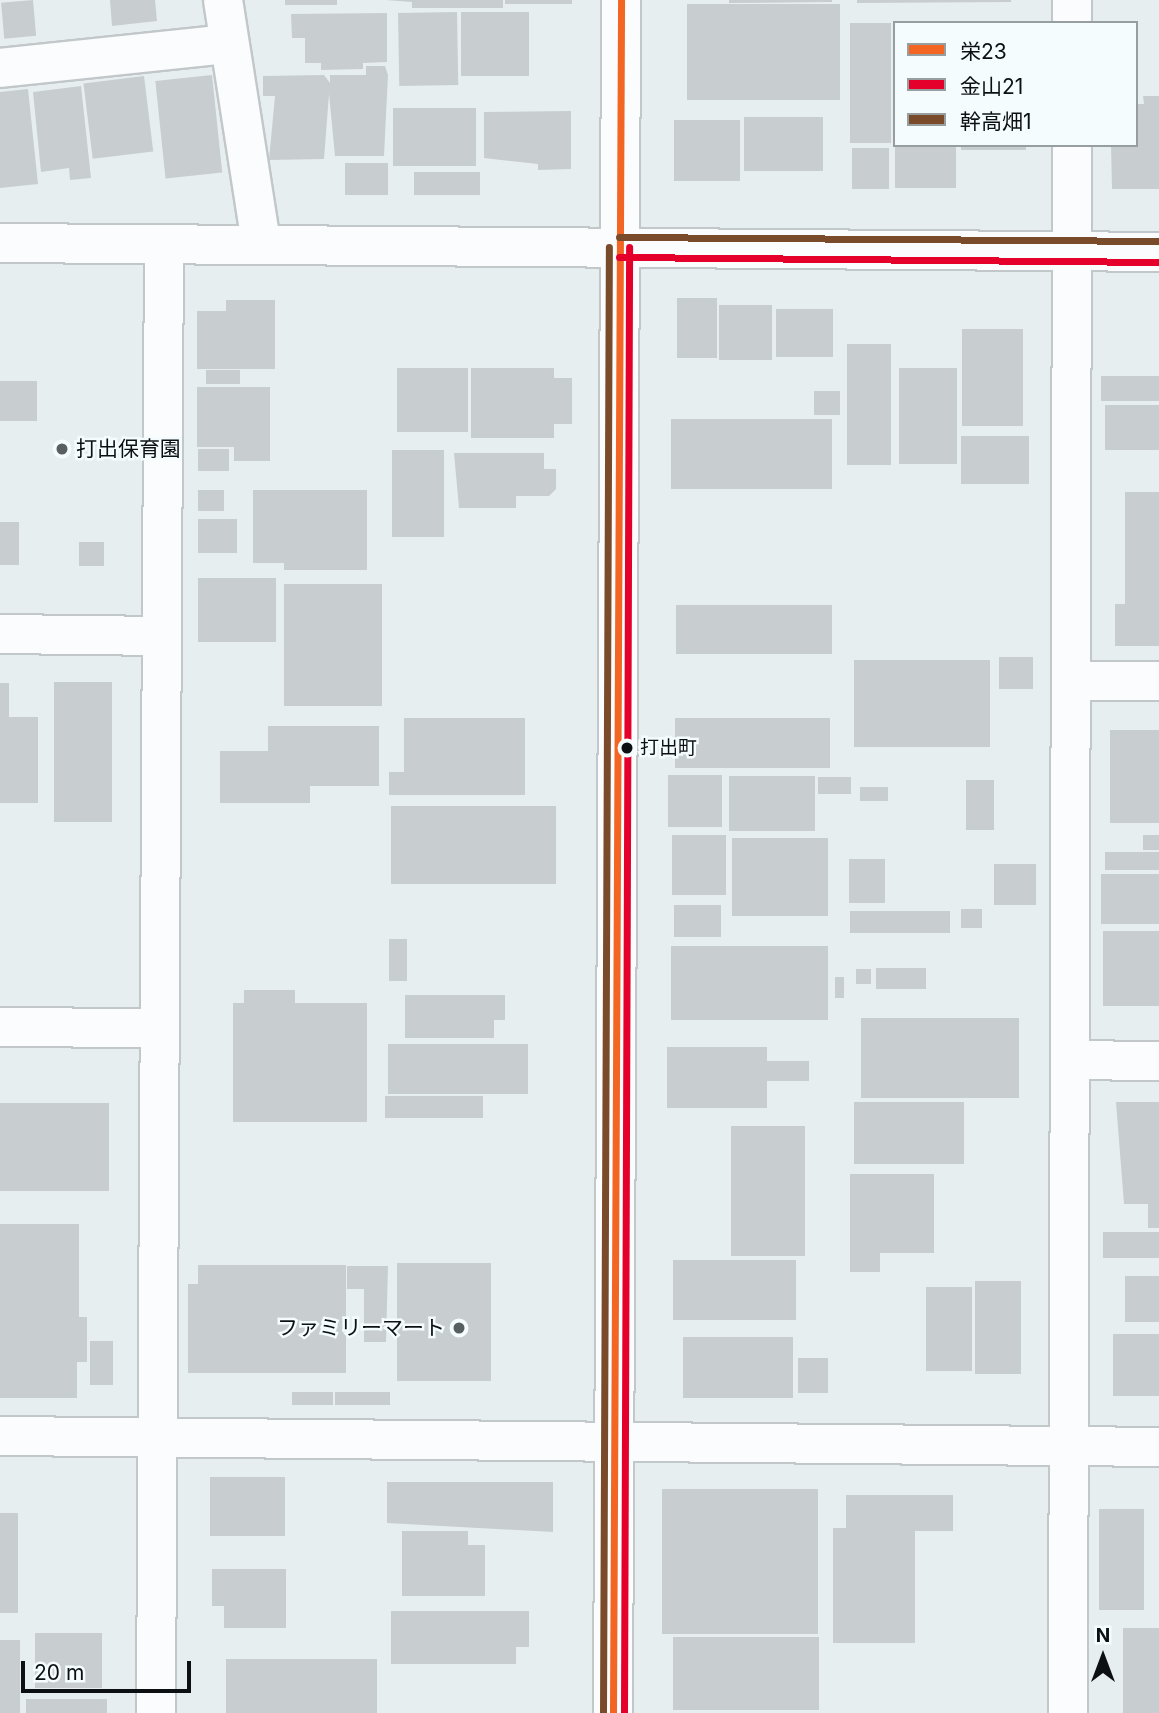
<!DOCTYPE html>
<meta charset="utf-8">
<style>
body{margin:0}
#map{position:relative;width:1159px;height:1713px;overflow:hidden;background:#e7eef0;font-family:Inter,"Noto Sans JP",sans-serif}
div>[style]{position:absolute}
.building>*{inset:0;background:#c8cecf;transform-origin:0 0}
.roads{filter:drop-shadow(2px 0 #c2c7c9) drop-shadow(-2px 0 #c2c7c9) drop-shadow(0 2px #c2c7c9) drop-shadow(0 -2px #c2c7c9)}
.street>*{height:38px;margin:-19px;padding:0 19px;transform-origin:19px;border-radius:19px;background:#fbfcfd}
.secondary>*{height:38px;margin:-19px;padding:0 19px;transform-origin:19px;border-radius:19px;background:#fbfcfd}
.bus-1>*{height:7px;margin:-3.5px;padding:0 3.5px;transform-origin:3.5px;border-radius:3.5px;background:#f26522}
.bus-2>*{height:7px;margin:-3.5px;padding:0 3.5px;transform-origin:3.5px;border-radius:3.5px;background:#e4002b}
.bus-3>*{height:7px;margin:-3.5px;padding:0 3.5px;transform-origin:3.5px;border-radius:3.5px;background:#7a4b2a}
.dots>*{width:19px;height:19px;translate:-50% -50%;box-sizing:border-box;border:4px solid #f4fcfe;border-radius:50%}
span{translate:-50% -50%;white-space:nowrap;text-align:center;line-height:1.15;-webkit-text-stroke:5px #f4fcfe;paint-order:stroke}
.bus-label{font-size:19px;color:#0c1012}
.left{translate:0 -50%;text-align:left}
.poi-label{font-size:21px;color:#0c1012}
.right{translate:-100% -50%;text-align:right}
.legend{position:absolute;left:893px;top:21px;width:245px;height:126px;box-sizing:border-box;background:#f4fcfe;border:2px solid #979ea0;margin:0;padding:9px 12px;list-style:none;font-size:21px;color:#0c1012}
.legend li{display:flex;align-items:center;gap:14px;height:35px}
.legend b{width:35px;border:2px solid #979ea0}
.north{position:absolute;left:1068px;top:1622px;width:70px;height:70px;-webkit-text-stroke:5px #f4fcfe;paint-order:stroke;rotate:0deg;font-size:19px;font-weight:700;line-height:28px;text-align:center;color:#0c1012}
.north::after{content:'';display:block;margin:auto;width:24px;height:32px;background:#0c1012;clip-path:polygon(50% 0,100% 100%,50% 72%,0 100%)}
.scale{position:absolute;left:21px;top:1661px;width:170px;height:32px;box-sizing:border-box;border:4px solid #0c1012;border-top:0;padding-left:9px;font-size:21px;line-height:24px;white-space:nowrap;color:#0c1012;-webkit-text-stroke:5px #f4fcfe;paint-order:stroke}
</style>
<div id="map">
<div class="building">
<div style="left:33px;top:0;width:36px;height:32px;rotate:85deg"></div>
<div style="clip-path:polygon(110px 0,155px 0,157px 21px,112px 26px)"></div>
<div style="left:285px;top:0;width:52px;height:5px"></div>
<div style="clip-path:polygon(386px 0,503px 0,503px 8px,412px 8px,412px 2px)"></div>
<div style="left:505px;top:0;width:67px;height:4px"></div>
<div style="clip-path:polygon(729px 0,832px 0,832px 2px,729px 3px)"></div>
<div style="clip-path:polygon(857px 0,1011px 0,1011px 2px,857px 3px)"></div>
<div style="left:840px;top:4px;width:96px;height:153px;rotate:90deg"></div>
<div style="left:457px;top:12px;width:73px;height:59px;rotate:89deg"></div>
<div style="left:529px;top:12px;width:64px;height:68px;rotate:90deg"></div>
<div style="clip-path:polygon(387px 13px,387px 62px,363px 63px,363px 69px,321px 70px,321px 63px,305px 63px,305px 38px,292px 38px,291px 14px)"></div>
<div style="left:850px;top:23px;width:41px;height:120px"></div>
<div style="clip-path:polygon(366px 66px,385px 66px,388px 75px,384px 156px,335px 156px,329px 94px,324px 159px,269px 160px,275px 96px,263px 96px,263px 76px,324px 75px,330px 83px,330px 75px,366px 75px)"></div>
<div style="left:212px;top:75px;width:98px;height:57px;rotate:84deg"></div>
<div style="left:144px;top:76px;width:76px;height:61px;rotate:83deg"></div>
<div style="clip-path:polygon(81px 86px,91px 178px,70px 180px,69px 168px,41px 172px,33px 92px)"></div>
<div style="clip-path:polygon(28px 89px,38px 184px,0 188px,0 92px)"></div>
<div style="clip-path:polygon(1143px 96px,1159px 96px,1159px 189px,1112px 189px,1111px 145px,1136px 145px,1136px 104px,1144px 104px)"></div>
<div style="left:476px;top:108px;width:58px;height:83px;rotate:90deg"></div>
<div style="clip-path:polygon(571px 111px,571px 169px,538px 170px,538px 164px,484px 158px,484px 112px)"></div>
<div style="left:744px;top:117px;width:79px;height:54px"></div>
<div style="left:740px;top:120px;width:61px;height:66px;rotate:90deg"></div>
<div style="left:895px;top:145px;width:61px;height:43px"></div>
<div style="left:961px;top:145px;width:65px;height:5px"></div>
<div style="left:852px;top:148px;width:37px;height:41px"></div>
<div style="left:345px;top:163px;width:43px;height:32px"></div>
<div style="left:480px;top:172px;width:23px;height:66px;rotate:90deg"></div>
<div style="left:677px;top:298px;width:40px;height:60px"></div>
<div style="clip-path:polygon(226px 300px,275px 300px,275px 369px,197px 369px,197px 311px,226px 311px)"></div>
<div style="left:719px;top:305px;width:53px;height:55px"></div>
<div style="left:776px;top:309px;width:57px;height:48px"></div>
<div style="left:962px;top:329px;width:61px;height:97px"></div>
<div style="left:847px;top:344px;width:44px;height:121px"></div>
<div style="left:397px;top:368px;width:71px;height:64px"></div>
<div style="clip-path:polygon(471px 368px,554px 368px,554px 378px,572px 378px,572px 424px,554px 424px,554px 438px,471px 438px)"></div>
<div style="left:899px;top:368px;width:58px;height:96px"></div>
<div style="left:206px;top:370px;width:34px;height:14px"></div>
<div style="left:1101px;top:376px;width:58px;height:25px"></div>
<div style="left:0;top:381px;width:37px;height:40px"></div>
<div style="clip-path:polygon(197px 387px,270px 387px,270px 461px,234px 461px,234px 447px,197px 447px)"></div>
<div style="left:814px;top:391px;width:26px;height:24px"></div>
<div style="left:1105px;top:405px;width:54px;height:45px"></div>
<div style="left:671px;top:419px;width:161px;height:70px"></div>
<div style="left:961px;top:436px;width:68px;height:48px"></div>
<div style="left:198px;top:449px;width:31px;height:22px"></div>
<div style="left:392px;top:450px;width:52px;height:87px"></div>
<div style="clip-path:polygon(454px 453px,544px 453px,544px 469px,556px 469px,556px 489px,549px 496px,516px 496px,516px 508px,459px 508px)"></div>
<div style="left:198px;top:490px;width:26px;height:21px"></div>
<div style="clip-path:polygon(253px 490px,367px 490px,367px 570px,284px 570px,284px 563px,253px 563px)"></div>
<div style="clip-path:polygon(1125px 492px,1159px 492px,1159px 646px,1115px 646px,1115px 604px,1125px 604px)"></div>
<div style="left:198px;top:519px;width:39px;height:34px"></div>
<div style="left:0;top:522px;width:19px;height:43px"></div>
<div style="left:79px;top:542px;width:25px;height:24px"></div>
<div style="left:198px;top:578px;width:78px;height:64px"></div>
<div style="left:284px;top:584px;width:98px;height:122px"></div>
<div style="left:676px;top:605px;width:156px;height:49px"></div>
<div style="left:999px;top:657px;width:34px;height:32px"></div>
<div style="left:854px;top:660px;width:136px;height:87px"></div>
<div style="left:54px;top:682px;width:58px;height:140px"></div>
<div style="clip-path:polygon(0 683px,9px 683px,9px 717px,38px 717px,38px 803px,0 803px)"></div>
<div style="clip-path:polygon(404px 718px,525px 718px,525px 795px,389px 795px,389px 772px,404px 772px)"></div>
<div style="left:675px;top:718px;width:155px;height:50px"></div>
<div style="clip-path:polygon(268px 726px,379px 726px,379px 786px,310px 786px,310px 803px,220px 803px,220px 751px,268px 751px)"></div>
<div style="left:1110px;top:730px;width:49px;height:93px"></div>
<div style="left:668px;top:775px;width:54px;height:52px"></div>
<div style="left:729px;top:776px;width:86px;height:55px"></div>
<div style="left:818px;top:777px;width:33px;height:17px"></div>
<div style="left:966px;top:780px;width:28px;height:50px"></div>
<div style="left:860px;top:787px;width:28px;height:14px"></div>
<div style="left:391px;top:806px;width:165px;height:78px"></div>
<div style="left:672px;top:835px;width:54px;height:60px"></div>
<div style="left:1143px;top:835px;width:16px;height:15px"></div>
<div style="left:732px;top:838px;width:96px;height:78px"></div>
<div style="left:1105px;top:852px;width:54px;height:18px"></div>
<div style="left:849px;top:859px;width:36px;height:44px"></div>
<div style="left:994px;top:864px;width:42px;height:41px"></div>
<div style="left:1101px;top:874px;width:58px;height:50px"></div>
<div style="left:674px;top:905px;width:47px;height:32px"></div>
<div style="left:961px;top:909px;width:21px;height:19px"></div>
<div style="left:850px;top:911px;width:100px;height:22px"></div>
<div style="left:1103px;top:931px;width:56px;height:75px"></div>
<div style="left:389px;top:939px;width:18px;height:42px"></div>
<div style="left:671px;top:946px;width:157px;height:74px"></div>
<div style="left:876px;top:968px;width:50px;height:21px"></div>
<div style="left:856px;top:969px;width:15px;height:15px"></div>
<div style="left:835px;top:977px;width:9px;height:21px"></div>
<div style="clip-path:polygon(244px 990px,295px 990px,295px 1003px,367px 1003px,367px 1122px,233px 1122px,233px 1003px,244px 1003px)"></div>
<div style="clip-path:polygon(405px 995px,505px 995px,505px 1020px,494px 1020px,494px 1038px,405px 1038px)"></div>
<div style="left:861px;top:1018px;width:158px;height:80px"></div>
<div style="left:388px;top:1044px;width:140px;height:50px"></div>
<div style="clip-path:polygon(667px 1047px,767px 1047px,767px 1061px,809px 1061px,809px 1081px,767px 1081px,767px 1108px,667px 1108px)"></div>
<div style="left:385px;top:1096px;width:98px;height:22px"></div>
<div style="left:854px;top:1102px;width:110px;height:62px"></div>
<div style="clip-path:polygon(1116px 1102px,1159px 1102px,1159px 1228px,1148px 1228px,1148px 1204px,1124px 1204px)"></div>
<div style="left:0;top:1103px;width:109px;height:88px"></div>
<div style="left:731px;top:1126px;width:74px;height:130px"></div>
<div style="clip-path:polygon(850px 1174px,934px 1174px,934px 1253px,880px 1253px,880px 1272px,850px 1272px)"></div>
<div style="clip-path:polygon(0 1224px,79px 1224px,79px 1317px,87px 1317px,87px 1362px,77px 1362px,77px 1398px,0 1398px)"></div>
<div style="left:1103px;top:1232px;width:56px;height:26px"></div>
<div style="left:673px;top:1260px;width:123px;height:60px"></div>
<div style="left:397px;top:1263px;width:94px;height:118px"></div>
<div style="clip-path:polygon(198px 1265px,346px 1265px,346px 1373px,188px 1373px,188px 1284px,198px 1284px)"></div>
<div style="clip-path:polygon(347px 1266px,388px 1266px,386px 1342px,364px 1342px,364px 1289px,347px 1289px)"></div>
<div style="left:1125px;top:1276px;width:34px;height:46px"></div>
<div style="left:975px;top:1281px;width:46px;height:93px"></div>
<div style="left:926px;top:1287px;width:46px;height:84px"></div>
<div style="left:1113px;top:1334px;width:46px;height:62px"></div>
<div style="left:683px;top:1337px;width:110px;height:61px"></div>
<div style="left:90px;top:1341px;width:23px;height:44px"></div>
<div style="left:798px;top:1358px;width:30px;height:35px"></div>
<div style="left:292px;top:1392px;width:41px;height:13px"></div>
<div style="left:335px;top:1392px;width:55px;height:13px"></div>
<div style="left:210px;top:1477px;width:75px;height:59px"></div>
<div style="clip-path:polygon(387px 1482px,553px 1482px,553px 1532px,387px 1523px)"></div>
<div style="left:662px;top:1489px;width:156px;height:145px"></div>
<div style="clip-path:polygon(846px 1495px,953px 1495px,953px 1531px,915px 1531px,915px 1643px,833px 1643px,833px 1528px,846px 1528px)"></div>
<div style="left:1099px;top:1509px;width:45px;height:101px"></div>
<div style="left:0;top:1513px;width:18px;height:100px"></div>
<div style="clip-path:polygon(402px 1531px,468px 1531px,468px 1545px,485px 1545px,485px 1596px,402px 1596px)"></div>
<div style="clip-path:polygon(212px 1569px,286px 1569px,286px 1628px,224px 1628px,224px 1606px,212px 1606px)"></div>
<div style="clip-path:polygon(391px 1611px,529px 1611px,529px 1647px,516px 1647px,516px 1664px,391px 1664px)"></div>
<div style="left:1123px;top:1628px;width:36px;height:85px"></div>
<div style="left:35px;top:1633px;width:67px;height:55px"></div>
<div style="left:673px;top:1637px;width:146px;height:73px"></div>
<div style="left:0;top:1640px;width:20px;height:73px"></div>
<div style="left:226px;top:1659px;width:151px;height:54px"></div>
<div style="left:26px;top:1699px;width:81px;height:14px"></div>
</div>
<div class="roads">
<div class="street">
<div style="left:223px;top:0;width:247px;rotate:81.1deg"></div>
<div style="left:1072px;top:0;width:23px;rotate:90deg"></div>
<div style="left:0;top:68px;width:230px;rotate:-6deg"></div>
<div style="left:0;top:634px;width:162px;rotate:0.7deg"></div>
<div style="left:1071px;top:681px;width:88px"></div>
<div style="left:0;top:1027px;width:160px;rotate:0.4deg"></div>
<div style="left:1071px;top:1060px;width:88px;rotate:0.7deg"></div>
<div style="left:0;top:1436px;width:1159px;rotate:0.54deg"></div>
<div style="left:156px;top:1713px;width:1469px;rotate:-89.69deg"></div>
<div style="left:1068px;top:1713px;width:1568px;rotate:-89.85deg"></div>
</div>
<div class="secondary">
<div style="left:0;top:243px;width:1159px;rotate:0.44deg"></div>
<div style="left:613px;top:1713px;width:1713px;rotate:-89.73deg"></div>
</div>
</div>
<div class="bus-1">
<div style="left:613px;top:1713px;width:1713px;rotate:-89.73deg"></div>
</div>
<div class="bus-2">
<div style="left:619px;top:257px;width:540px;rotate:0.53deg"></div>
<div style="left:624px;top:1713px;width:1466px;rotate:-89.8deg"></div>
</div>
<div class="bus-3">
<div style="left:619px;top:237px;width:540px;rotate:0.42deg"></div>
<div style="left:603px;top:1713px;width:1466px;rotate:-89.77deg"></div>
</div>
<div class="dots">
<div style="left:62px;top:449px;background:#595e60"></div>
<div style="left:627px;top:748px;background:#0c1012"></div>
<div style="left:459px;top:1328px;background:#595e60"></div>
</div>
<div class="bus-label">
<span class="left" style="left:640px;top:748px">打出町</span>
</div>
<div class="poi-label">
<span class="left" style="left:76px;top:449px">打出保育園</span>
<span class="right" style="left:445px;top:1328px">ファミリーマート</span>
</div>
<ul class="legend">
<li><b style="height:9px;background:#f26522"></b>栄23</li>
<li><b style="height:9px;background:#e4002b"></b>金山21</li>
<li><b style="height:9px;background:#7a4b2a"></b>幹高畑1</li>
</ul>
<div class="north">N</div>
<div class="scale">20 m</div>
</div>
